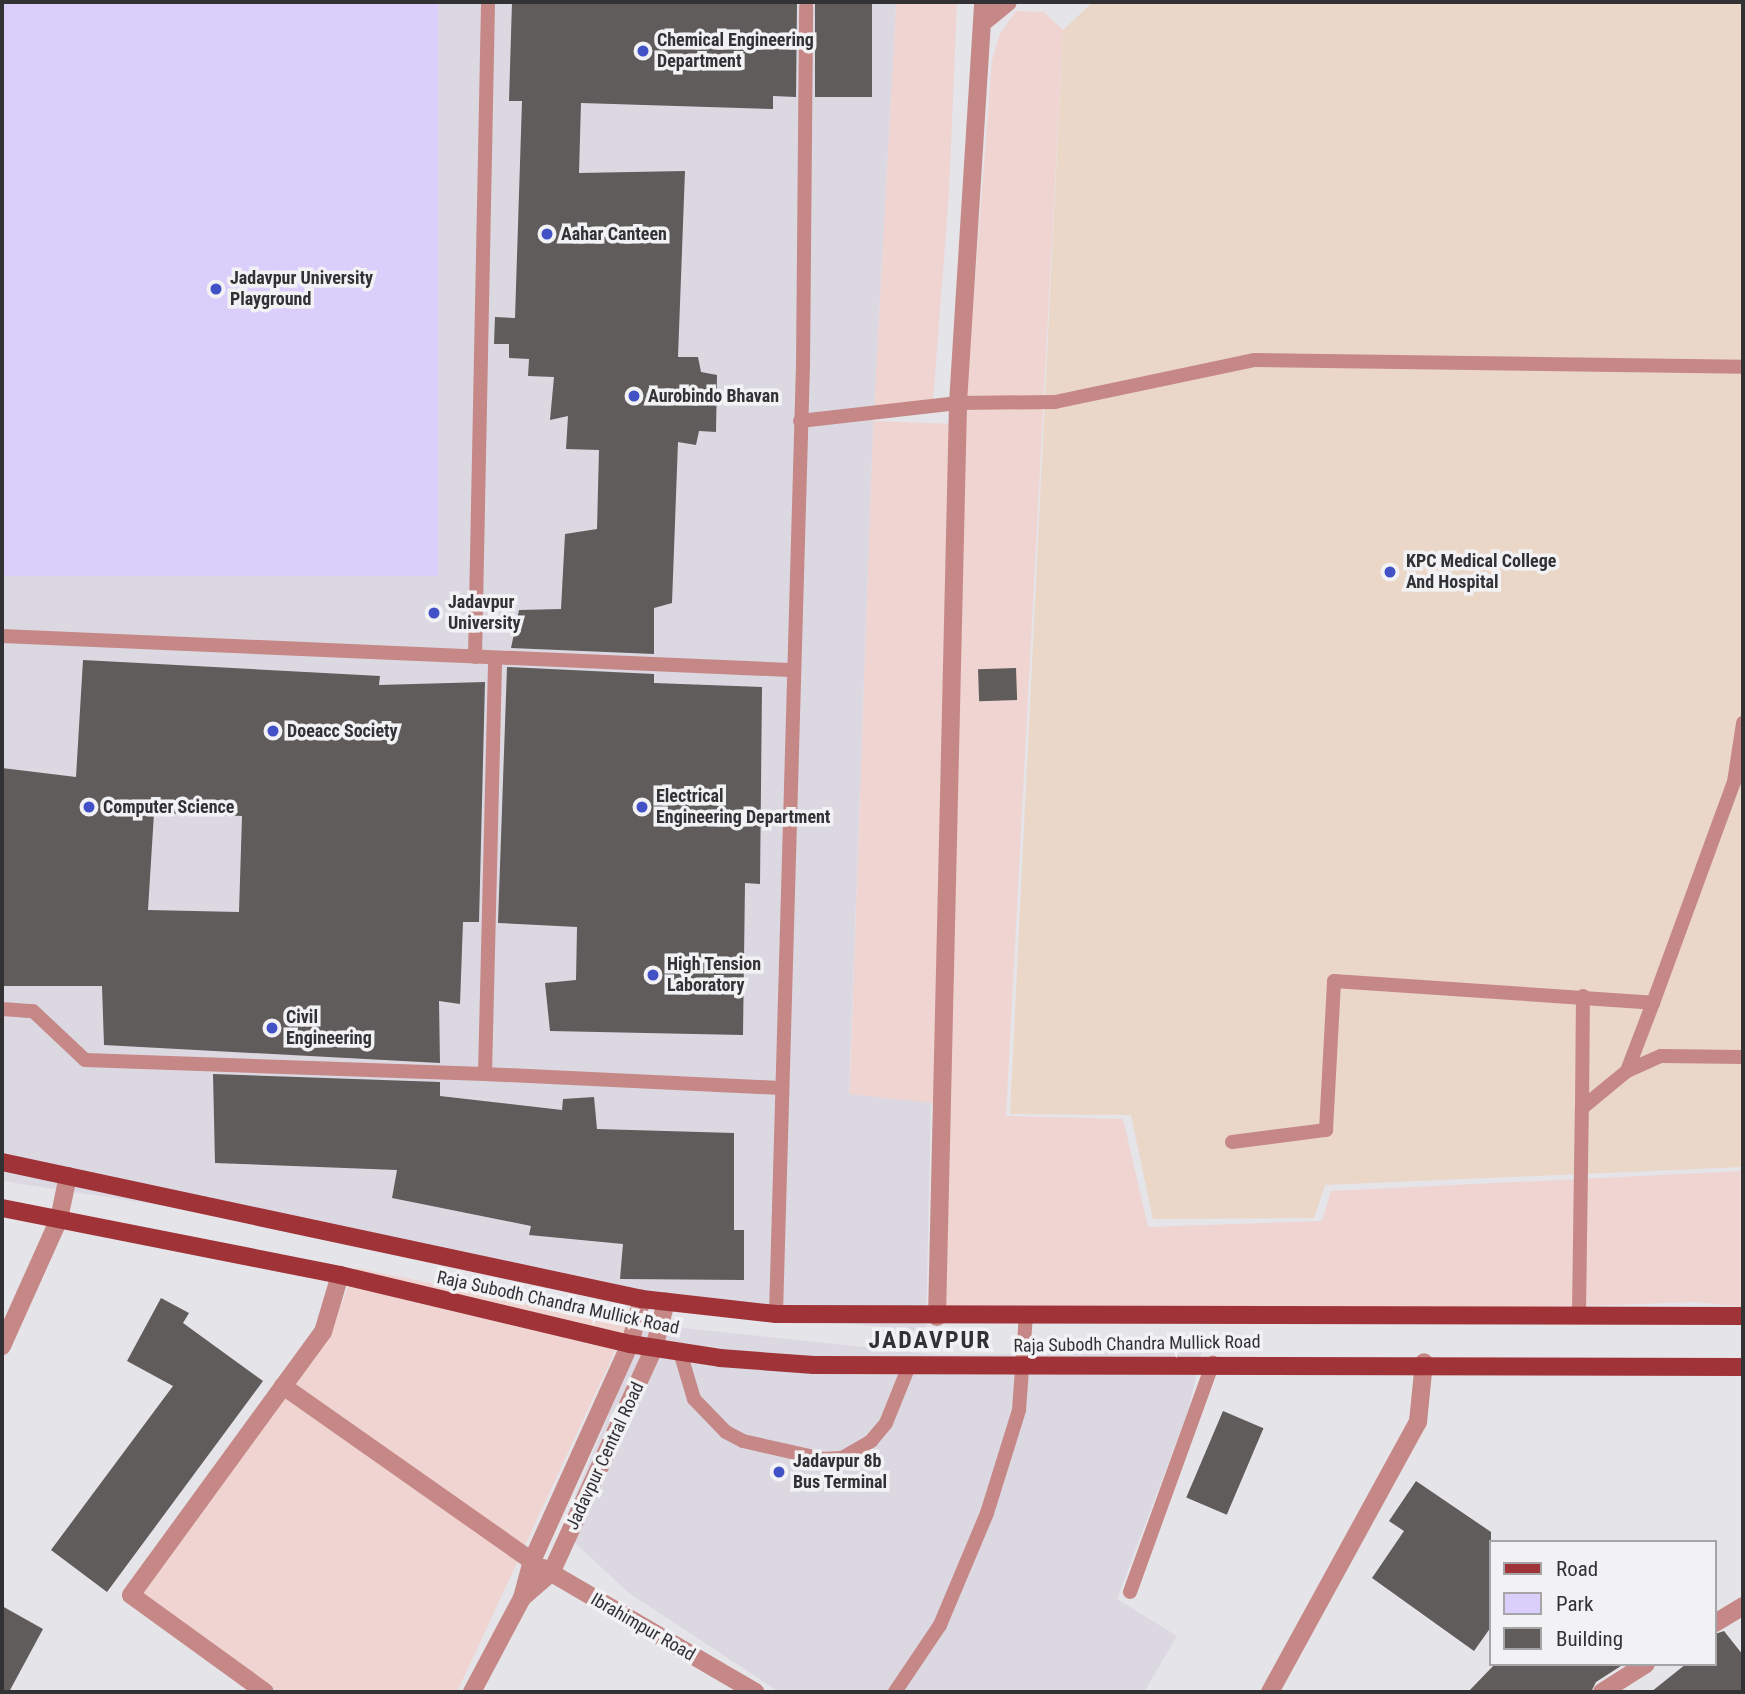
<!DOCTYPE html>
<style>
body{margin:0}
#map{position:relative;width:1745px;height:1694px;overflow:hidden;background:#e5e4e8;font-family:"Roboto Condensed",sans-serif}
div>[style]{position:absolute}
.commercial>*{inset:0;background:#efd4d2;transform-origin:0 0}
.built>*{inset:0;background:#dbd8e2}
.medical>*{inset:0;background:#ebd7c8}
.green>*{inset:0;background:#d9cffa;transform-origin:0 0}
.building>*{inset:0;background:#5f5c5b;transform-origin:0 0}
.service>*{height:14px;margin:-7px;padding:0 7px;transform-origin:7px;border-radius:7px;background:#c68886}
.minor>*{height:18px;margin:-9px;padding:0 9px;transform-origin:9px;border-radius:9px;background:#c68886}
.tertiary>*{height:18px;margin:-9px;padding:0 9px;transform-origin:9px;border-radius:9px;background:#c68886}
.primary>*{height:18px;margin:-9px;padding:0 9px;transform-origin:9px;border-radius:9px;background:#9f3338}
.dots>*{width:19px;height:19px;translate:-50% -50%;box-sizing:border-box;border:4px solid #f2f2f5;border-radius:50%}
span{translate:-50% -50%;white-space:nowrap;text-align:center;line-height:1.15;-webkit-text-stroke:7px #f2f2f5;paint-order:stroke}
.poi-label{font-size:18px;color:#323133;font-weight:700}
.left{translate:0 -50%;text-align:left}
.street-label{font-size:18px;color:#323133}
.district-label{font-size:24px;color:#323133;font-weight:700;letter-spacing:2px}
.frame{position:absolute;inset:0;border:4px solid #323133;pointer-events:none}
.legend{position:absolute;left:1489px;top:1540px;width:228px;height:126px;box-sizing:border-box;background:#f2f2f5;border:2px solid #a5a5a7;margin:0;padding:9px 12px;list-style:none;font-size:21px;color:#323133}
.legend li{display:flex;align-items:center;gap:14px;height:35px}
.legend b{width:35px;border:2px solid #a5a5a7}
</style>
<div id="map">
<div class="commercial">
<div style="clip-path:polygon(896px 2px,957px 2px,949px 193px,933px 401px,874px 407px)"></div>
<div style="clip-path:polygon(1016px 11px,1044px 12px,1063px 30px,1006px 1116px,1123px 1119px,1148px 1227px,1322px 1221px,1331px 1191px,1743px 1171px,1743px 1307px,1696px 1302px,1351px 1314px,945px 1309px,965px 410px,992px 60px,1000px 34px)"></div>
<div style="left:958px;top:424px;width:680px;height:85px;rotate:92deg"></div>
<div style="clip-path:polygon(356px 1268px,628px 1323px,457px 1692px,279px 1692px,142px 1595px,326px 1341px)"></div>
</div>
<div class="built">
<div style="clip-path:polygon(2px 2px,896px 2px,873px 426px,849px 1094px,931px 1103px,926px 1332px,643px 1300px,224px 1215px,2px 1181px)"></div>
<div style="clip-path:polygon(646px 1324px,939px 1355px,1202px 1351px,1188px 1411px,1117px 1599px,1177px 1636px,1144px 1692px,779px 1692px,629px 1593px,561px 1530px)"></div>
</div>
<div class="medical">
<div style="clip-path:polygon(1093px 2px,1743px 2px,1743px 1167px,1325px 1185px,1314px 1218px,1153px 1219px,1131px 1115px,1010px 1114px,1063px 30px)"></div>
</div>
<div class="green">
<div style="left:2px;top:2px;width:436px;height:574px"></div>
</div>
<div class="building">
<div style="clip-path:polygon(512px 2px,797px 2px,796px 97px,773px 96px,773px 109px,581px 103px,579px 173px,685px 171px,678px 357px,698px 357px,701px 372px,717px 375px,716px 432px,699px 431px,696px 445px,678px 442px,672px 603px,654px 608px,654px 654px,511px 648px,519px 610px,561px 609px,565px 534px,597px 529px,599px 450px,566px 449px,568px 416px,550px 420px,554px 377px,528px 376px,529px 359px,509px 358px,509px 344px,494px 344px,495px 317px,515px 318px,522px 101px,509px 101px)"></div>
<div style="left:815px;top:2px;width:57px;height:95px"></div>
<div style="clip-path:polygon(evenodd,83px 660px,380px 676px,379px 685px,485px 682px,479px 922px,463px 922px,460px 1004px,439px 1001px,440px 1063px,104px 1045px,102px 986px,2px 986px,2px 768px,76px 777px,83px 660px,154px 813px,242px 816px,239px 912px,148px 910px,154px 813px)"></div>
<div style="clip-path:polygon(507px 667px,654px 674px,654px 683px,762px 687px,760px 884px,745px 883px,743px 1035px,550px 1031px,545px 983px,576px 980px,577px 927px,498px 923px)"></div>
<div style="left:1016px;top:668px;width:32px;height:38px;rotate:88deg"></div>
<div style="clip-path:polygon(213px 1074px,440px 1082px,440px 1096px,562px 1110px,563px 1099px,594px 1097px,597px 1129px,734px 1133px,734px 1230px,744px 1230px,744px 1280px,620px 1279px,623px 1244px,529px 1235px,531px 1226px,392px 1198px,397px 1170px,215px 1163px)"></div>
<div style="clip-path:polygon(161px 1298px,189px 1313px,183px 1323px,263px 1381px,107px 1592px,51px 1550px,173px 1386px,127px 1361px)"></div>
<div style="left:1223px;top:1411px;width:44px;height:94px;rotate:23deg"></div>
<div style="clip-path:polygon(1416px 1481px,1491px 1532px,1491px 1627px,1474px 1651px,1372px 1578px,1404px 1531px,1389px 1521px)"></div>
<div style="clip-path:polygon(2px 1606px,43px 1629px,9px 1692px,2px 1692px)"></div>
<div style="clip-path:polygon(1724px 1631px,1743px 1655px,1743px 1692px,1651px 1692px,1686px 1664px,1715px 1664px,1715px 1634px)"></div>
<div style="clip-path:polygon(1495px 1664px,1624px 1664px,1596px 1682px,1591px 1692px,1468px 1692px)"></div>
</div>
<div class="service">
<div style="left:800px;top:421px;width:159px;rotate:-6.5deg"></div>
<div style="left:958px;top:403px;width:97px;rotate:-0.6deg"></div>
<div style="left:1055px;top:402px;width:203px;rotate:-11.9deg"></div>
<div style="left:1254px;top:360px;width:489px;rotate:0.8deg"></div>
<div style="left:2px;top:636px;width:789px;rotate:2.47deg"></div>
<div style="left:475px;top:657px;width:655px;rotate:-88.86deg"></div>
<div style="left:2px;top:1009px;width:31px;rotate:4deg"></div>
<div style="left:33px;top:1011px;width:71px;rotate:43.3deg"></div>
<div style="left:85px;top:1060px;width:400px;rotate:2deg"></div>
<div style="left:485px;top:1074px;width:416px;rotate:-88.6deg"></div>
<div style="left:1627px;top:1071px;width:73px;rotate:-69.1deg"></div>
<div style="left:485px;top:1074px;width:296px;rotate:2.7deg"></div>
<div style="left:1582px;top:1108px;width:112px;rotate:-89.5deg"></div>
<div style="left:1232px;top:1142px;width:95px;rotate:-7.3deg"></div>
<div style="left:1326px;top:1130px;width:149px;rotate:-86.9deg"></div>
<div style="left:1334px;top:981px;width:320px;rotate:3.9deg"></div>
<div style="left:1653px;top:1003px;width:235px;rotate:-69.9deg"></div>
<div style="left:1734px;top:782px;width:60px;rotate:-81.3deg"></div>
<div style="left:1579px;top:1312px;width:204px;rotate:-89.2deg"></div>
<div style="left:1582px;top:1108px;width:58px;rotate:-39.4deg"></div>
<div style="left:1627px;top:1071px;width:37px;rotate:-24deg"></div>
<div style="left:1661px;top:1056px;width:82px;rotate:0.7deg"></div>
<div style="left:776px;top:1314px;width:948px;rotate:-88.37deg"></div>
<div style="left:803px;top:366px;width:360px;rotate:-89.5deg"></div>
<div style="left:680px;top:1352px;width:49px;rotate:73.4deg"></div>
<div style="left:694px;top:1399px;width:46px;rotate:45.9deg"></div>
<div style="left:726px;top:1432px;width:19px;rotate:28deg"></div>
<div style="left:743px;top:1441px;width:81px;rotate:12.8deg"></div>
<div style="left:822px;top:1459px;width:20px;rotate:-3deg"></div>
<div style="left:842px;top:1458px;width:34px;rotate:-30deg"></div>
<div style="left:871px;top:1441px;width:23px;rotate:-50deg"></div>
<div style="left:886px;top:1423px;width:61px;rotate:-68deg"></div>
<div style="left:1130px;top:1592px;width:244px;rotate:-70.1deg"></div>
<div style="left:895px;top:1692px;width:81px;rotate:-56.1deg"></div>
<div style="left:940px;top:1625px;width:121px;rotate:-67.2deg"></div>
<div style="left:987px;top:1513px;width:108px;rotate:-72.7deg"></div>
<div style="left:1019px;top:1410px;width:95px;rotate:-85.8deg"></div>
</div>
<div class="minor">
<div style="left:986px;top:20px;width:28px;rotate:-39deg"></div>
<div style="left:937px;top:1317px;width:914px;rotate:-88.68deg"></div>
<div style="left:958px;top:403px;width:402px;rotate:-86.4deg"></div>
<div style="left:2px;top:1346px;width:139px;rotate:-65.8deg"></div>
<div style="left:59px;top:1219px;width:44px;rotate:-78.2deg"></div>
<div style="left:283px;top:1386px;width:304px;rotate:35.1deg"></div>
<div style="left:1715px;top:1623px;width:33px;rotate:-31deg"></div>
<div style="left:265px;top:1692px;width:165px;rotate:-144.1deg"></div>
<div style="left:131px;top:1595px;width:326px;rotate:-53.9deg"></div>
<div style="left:323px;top:1332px;width:59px;rotate:-73.4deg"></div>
<div style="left:1270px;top:1692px;width:308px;rotate:-61.3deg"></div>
<div style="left:1418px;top:1422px;width:60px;rotate:-84.3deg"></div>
<div style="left:1602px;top:1692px;width:52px;rotate:-32.5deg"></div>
</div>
<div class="tertiary">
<div style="left:543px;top:1568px;width:246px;rotate:30.3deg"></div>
<div style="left:522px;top:1598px;width:38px;rotate:-41deg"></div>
<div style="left:551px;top:1573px;width:247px;rotate:-65.4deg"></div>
<div style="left:654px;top:1348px;width:48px;rotate:-75.4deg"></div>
<div style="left:472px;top:1692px;width:106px;rotate:-62deg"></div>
<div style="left:522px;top:1598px;width:38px;rotate:-75deg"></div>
<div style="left:532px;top:1561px;width:238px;rotate:-65.7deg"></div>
<div style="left:630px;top:1344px;width:47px;rotate:-75.1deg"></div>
</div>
<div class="primary">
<div style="left:2px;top:1162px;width:654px;rotate:12.08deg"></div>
<div style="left:642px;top:1299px;width:135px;rotate:6.4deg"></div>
<div style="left:776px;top:1314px;width:967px;rotate:0.12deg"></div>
<div style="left:2px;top:1208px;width:345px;rotate:11.2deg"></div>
<div style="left:340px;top:1275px;width:298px;rotate:13.4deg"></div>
<div style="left:630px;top:1344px;width:91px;rotate:8.8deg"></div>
<div style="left:720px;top:1358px;width:94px;rotate:4.3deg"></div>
<div style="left:814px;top:1365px;width:929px;rotate:0.12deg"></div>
</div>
<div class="dots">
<div style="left:643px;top:51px;background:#4252c6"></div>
<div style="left:547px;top:234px;background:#4252c6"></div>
<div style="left:216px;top:289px;background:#4252c6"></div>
<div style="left:634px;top:396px;background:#4252c6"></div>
<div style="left:1390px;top:572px;background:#4252c6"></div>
<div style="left:434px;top:613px;background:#4252c6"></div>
<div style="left:273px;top:731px;background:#4252c6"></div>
<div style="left:89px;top:807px;background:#4252c6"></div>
<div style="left:642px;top:807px;background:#4252c6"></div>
<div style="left:653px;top:975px;background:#4252c6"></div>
<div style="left:272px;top:1028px;background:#4252c6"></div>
<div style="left:779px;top:1472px;background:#4252c6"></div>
</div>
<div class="poi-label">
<span class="left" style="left:657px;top:51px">Chemical Engineering<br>Department</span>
<span class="left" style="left:561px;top:234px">Aahar Canteen</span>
<span class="left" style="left:230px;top:289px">Jadavpur University<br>Playground</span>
<span class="left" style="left:648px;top:396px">Aurobindo Bhavan</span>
<span class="left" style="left:1406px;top:572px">KPC Medical College<br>And Hospital</span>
<span class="left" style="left:448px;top:613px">Jadavpur<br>University</span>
<span class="left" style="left:287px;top:731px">Doeacc Society</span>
<span class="left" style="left:656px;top:807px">Electrical<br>Engineering Department</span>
<span class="left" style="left:103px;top:807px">Computer Science</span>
<span class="left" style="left:667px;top:975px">High Tension<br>Laboratory</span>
<span class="left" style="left:286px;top:1028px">Civil<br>Engineering</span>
<span class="left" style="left:793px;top:1472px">Jadavpur 8b<br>Bus Terminal</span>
</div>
<div class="street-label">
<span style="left:558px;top:1303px;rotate:12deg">Raja Subodh Chandra Mullick Road</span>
<span style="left:1137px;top:1344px;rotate:-1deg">Raja Subodh Chandra Mullick Road</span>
<span style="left:605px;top:1456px;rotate:-65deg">Jadavpur Central Road</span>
<span style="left:643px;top:1627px;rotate:30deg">Ibrahimpur Road</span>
</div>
<div class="district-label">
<span style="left:930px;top:1341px">JADAVPUR</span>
</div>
<div class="frame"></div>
<ul class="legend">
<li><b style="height:9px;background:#9f3338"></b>Road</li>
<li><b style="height:19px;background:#d9cffa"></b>Park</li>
<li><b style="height:19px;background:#5f5c5b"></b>Building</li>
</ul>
</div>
